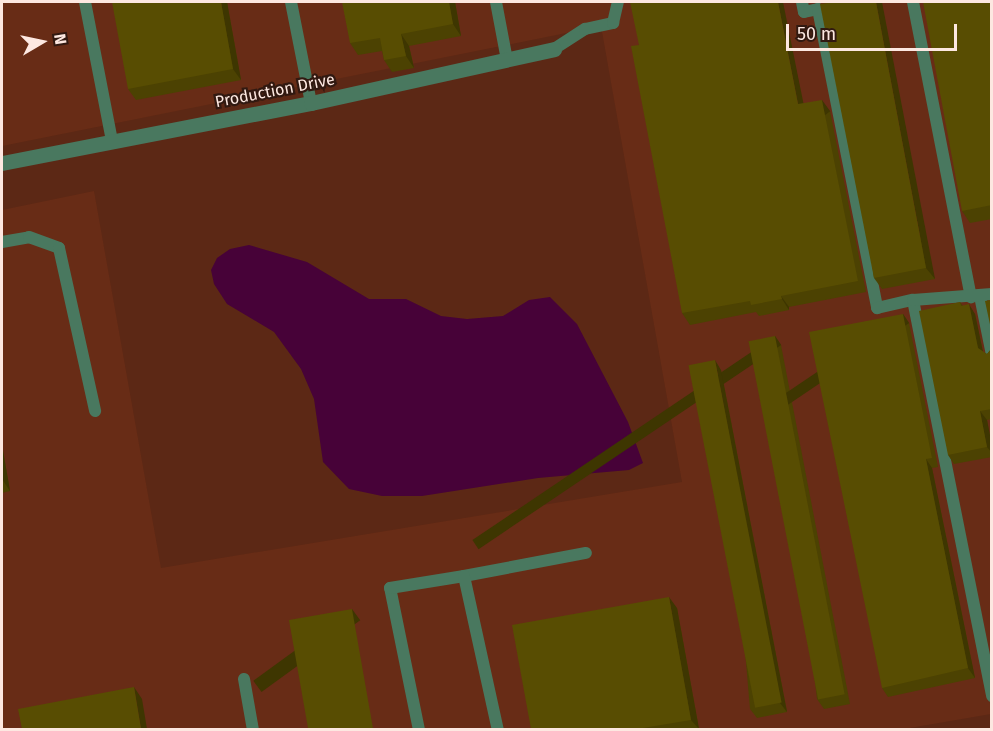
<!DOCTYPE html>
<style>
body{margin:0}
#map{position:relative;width:993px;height:731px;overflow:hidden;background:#5c2815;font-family:"Fira Sans",sans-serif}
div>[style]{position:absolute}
.built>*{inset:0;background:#682c16}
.water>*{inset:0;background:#470238}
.service>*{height:12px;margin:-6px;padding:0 6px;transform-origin:6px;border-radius:6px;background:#49785f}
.minor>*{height:15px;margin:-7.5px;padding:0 7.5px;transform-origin:7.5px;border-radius:7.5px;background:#49785f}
.wall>*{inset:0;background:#4c4202}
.shaded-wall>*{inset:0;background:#3e3601;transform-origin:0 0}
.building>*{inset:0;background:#584d02;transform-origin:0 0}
span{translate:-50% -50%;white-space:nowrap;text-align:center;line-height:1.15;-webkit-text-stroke:4.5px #311911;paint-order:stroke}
.street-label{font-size:16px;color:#fde8e1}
.frame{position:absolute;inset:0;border:3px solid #fde8e1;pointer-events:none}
.north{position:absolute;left:12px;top:12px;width:60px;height:60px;-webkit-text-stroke:4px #311911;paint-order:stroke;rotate:81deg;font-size:16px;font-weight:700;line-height:24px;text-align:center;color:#fde8e1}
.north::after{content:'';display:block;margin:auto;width:21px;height:27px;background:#fde8e1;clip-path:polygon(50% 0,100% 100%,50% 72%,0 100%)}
.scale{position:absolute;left:786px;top:24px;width:171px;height:27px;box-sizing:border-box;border:3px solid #fde8e1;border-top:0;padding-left:8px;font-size:18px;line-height:21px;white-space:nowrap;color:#fde8e1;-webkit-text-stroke:4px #311911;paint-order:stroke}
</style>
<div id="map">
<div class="built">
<div style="clip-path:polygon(2px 2px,991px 2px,991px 714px,898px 730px,2px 729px,2px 210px,94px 191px,161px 568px,682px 482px,601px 26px,2px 146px)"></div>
</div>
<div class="water">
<div style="clip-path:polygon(249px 245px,307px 262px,369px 299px,406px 299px,441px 316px,467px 319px,503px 316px,529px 300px,550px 297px,577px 324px,628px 422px,643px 463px,629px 470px,538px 478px,422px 496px,382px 496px,349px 489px,323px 462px,314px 399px,301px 369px,274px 332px,227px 304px,214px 284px,211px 270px,217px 258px,230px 249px)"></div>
</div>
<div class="service">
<div style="left:85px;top:2px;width:142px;rotate:79deg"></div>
<div style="left:291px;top:2px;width:103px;rotate:78.8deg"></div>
<div style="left:496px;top:2px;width:59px;rotate:79.3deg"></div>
<div style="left:802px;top:2px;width:10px;rotate:79deg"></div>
<div style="left:804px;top:12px;width:14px;rotate:-12deg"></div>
<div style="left:818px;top:9px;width:305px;rotate:78.8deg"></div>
<div style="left:877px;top:308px;width:37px;rotate:-13deg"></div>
<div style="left:913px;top:300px;width:404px;rotate:78.7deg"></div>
<div style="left:913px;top:2px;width:301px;rotate:78.9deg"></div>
<div style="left:554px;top:49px;width:37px;rotate:-33deg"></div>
<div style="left:585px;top:29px;width:29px;rotate:-12deg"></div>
<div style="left:613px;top:23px;width:22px;rotate:-77deg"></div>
<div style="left:2px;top:242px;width:27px;rotate:-10deg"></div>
<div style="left:29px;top:237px;width:32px;rotate:20deg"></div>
<div style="left:59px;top:248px;width:167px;rotate:77.5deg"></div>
<div style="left:980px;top:296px;width:60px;rotate:78.5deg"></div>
<div style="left:913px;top:300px;width:79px;rotate:-4.3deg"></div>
<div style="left:464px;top:576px;width:124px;rotate:-10.7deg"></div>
<div style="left:244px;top:679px;width:52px;rotate:80deg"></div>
<div style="left:419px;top:730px;width:145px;rotate:-101.5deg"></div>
<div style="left:390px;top:588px;width:75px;rotate:-9.2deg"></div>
<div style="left:464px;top:576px;width:158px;rotate:77.6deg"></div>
</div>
<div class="minor">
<div style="left:2px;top:163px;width:315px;rotate:-11deg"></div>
<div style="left:311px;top:103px;width:249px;rotate:-12.5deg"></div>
</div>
<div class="wall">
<div style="clip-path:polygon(227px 2px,241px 80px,136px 100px,128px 89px)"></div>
<div style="clip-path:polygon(455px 2px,461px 36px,409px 46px,414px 68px,392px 72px,384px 60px,382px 51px,358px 55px,350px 43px)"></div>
<div style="clip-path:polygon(835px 2px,935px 279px,882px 289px,874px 278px)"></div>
<div style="clip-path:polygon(992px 2px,992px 219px,970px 223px,962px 211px)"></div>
<div style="clip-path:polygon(803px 103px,830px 111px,866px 292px,789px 307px,789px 310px,759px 316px,756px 312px,690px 325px,682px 313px)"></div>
<div style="clip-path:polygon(960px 302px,963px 306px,975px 314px,983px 352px,987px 354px,992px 348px,992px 419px,987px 420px,992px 446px,992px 457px,954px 464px,948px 455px)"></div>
<div style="clip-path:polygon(903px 314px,909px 323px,938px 467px,932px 468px,975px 678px,888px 697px,882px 688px)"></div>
<div style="clip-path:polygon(775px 336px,781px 345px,850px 704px,824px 709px,817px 699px)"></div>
<div style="clip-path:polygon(721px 370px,787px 712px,757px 718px,750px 709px)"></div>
<div style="clip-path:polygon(2px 445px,10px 491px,2px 493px)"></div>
<div style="clip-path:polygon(677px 608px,699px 729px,531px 729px)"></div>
</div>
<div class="shaded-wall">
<div style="clip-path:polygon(221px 2px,227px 2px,241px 80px,233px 69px)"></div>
<div style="clip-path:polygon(449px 2px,455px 2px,461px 36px,453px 24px)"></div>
<div style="clip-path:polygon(778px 2px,783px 2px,806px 116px,798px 104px)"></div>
<div style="clip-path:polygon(876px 2px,882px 2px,935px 279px,926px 268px)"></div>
<div style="clip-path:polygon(401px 34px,409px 46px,414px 68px,406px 56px)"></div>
<div style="left:822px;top:100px;width:14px;height:185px;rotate:54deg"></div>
<div style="clip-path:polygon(781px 296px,789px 307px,789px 310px,782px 299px)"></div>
<div style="clip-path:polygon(969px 304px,975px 314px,984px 357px,978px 348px)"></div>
<div style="left:903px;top:314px;width:11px;height:147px;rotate:56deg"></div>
<div style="left:775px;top:336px;width:11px;height:365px;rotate:56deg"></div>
<div style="clip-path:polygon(715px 360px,721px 370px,787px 712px,780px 703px)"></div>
<div style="clip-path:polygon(980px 411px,987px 420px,992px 446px,992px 453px,987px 447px)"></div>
<div style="clip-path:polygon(2px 445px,10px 491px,2px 479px)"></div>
<div style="clip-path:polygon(926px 459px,932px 468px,975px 678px,968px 668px)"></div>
<div style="clip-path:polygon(669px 597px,677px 608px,699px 729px,691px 720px)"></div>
<div style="left:352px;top:609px;width:14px;height:122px;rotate:54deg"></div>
<div style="clip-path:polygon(134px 687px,142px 699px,147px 729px,141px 729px)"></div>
</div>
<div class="building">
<div style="clip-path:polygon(112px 2px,221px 2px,233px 69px,128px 89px)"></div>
<div style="clip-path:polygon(342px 2px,449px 2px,453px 24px,401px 34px,406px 56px,384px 60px,380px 38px,350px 43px)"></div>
<div style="clip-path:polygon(630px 2px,778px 2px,798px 104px,822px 100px,858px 281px,781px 296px,782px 299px,751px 305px,750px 301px,682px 313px,631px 46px,639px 45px)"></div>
<div style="clip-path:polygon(835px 2px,876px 2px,926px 268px,874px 278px,820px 4px)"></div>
<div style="clip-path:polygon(923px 2px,992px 2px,992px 205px,962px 211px)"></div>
<div style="clip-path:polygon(992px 300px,992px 334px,985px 301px)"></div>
<div style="clip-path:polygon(960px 302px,961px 306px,969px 304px,978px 348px,987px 354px,992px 348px,992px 409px,980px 411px,987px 447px,948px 455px,919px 311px)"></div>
<div style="clip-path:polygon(903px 314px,932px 458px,926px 459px,968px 668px,882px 688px,809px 332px)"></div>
<div style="left:775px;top:336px;width:365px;height:27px;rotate:79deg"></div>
<div style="left:715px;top:360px;width:349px;height:27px;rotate:79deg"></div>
<div style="clip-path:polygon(669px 597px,691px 720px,637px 729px,531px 729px,512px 625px)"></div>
<div style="left:352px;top:609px;width:122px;height:64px;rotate:80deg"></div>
<div style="clip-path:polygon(134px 687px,141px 729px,22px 729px,18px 709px)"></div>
</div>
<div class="street-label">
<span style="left:275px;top:91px;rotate:-11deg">Production Drive</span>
</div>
<div class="frame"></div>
<div class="north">N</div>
<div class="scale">50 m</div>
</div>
